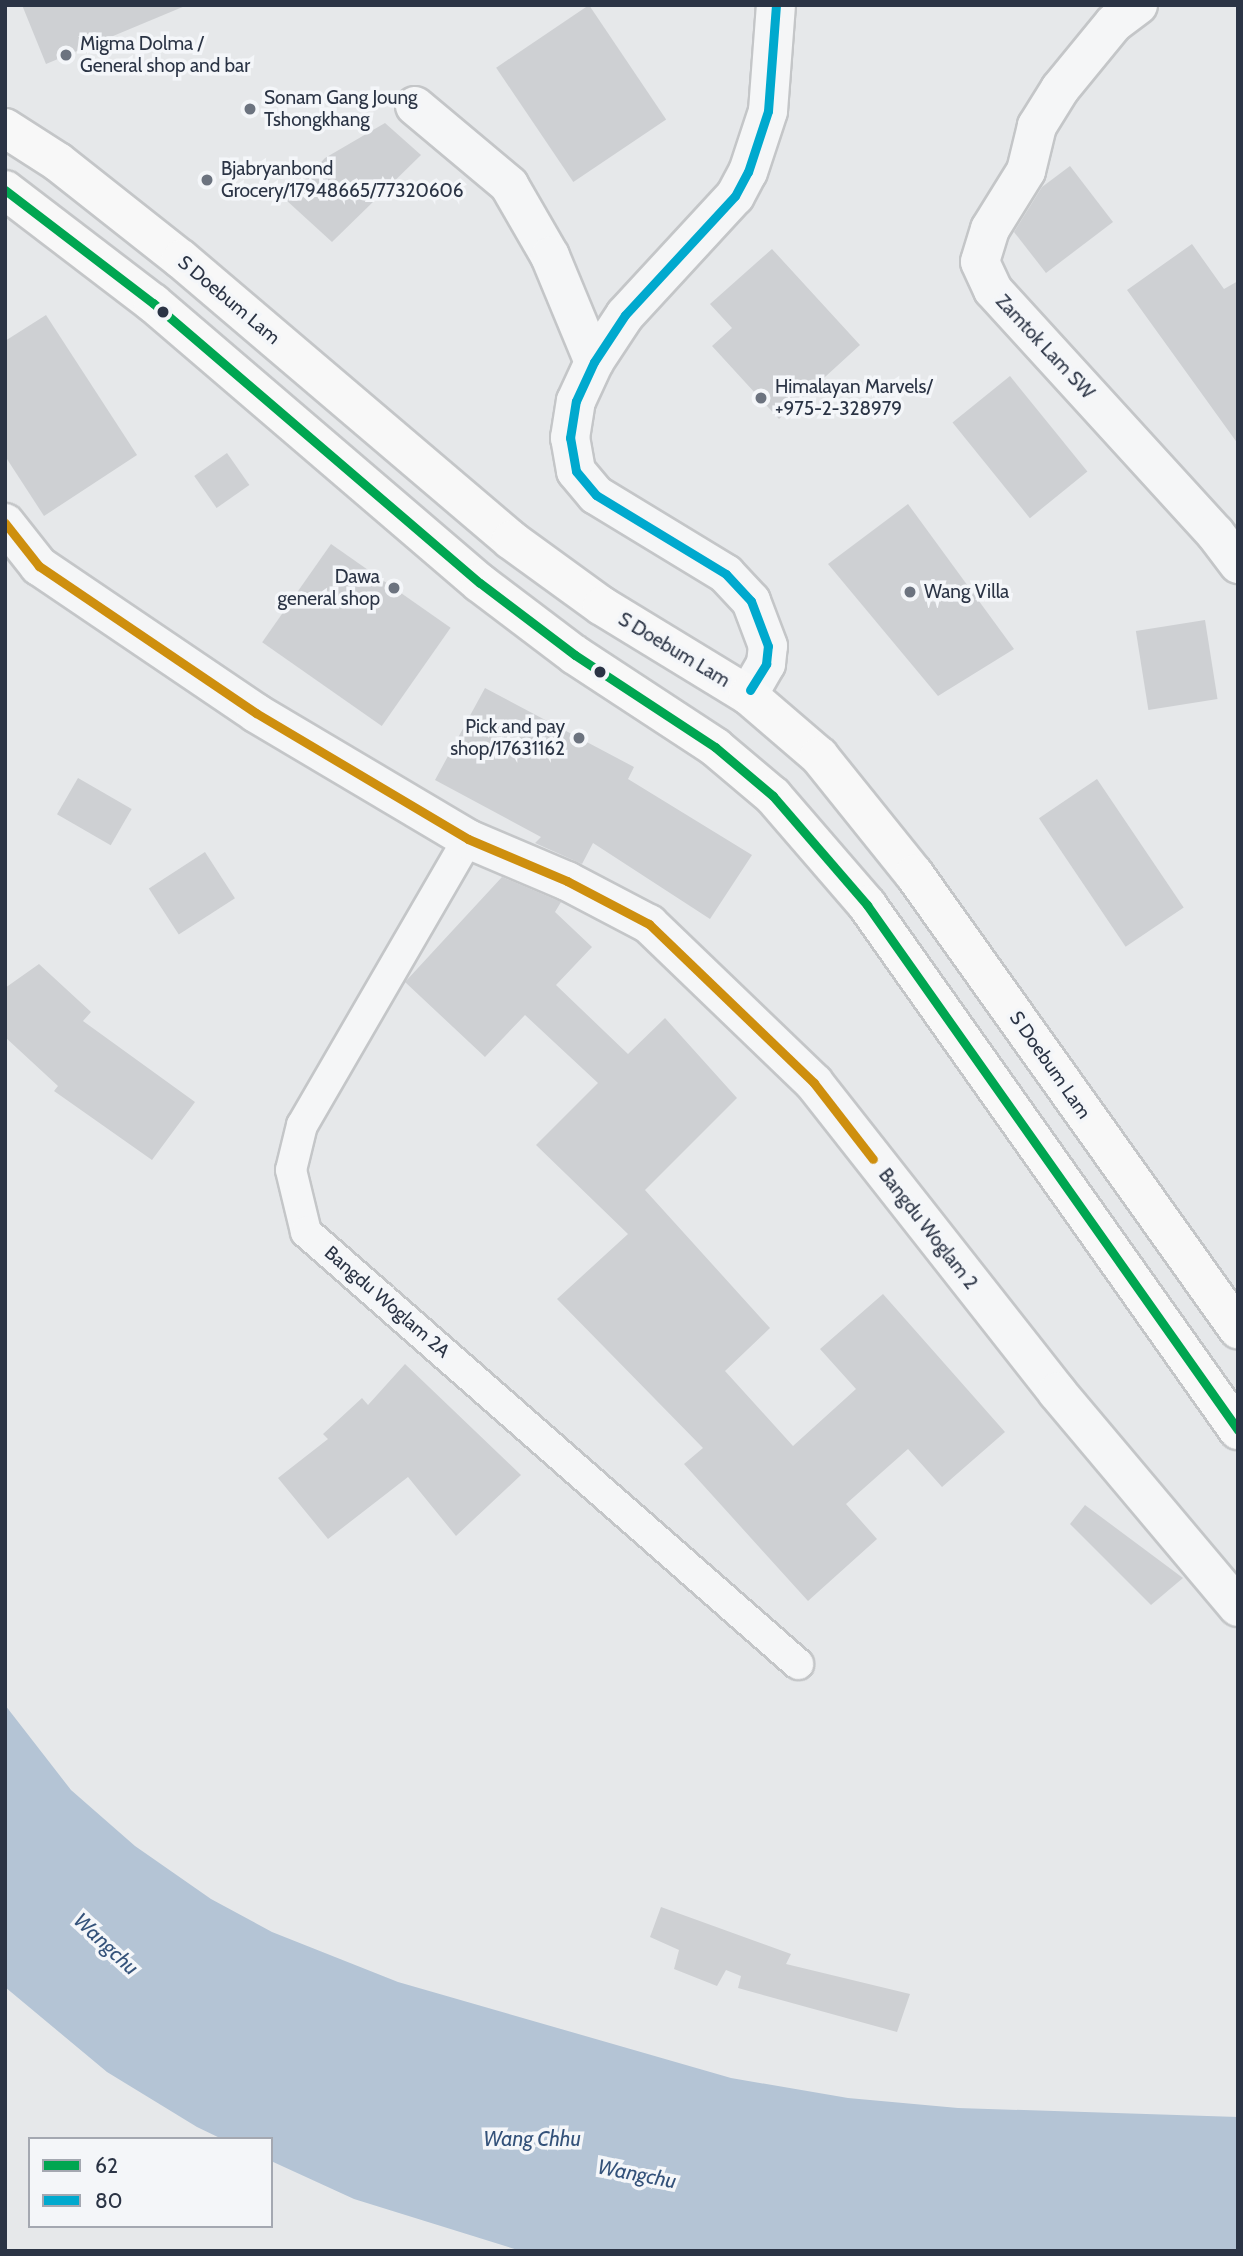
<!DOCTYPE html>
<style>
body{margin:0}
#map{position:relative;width:1243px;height:2256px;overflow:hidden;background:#e6e8ea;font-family:Cabin,sans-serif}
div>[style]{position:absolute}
.water>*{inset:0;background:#b4c4d5}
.building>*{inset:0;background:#ced0d3;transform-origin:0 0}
.roads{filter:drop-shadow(2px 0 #c4c6c8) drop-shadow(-2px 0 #c4c6c8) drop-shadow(0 2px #c4c6c8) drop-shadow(0 -2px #c4c6c8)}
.service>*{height:30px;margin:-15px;padding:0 15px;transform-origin:15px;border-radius:15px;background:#f5f6f7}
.minor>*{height:38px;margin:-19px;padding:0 19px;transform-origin:19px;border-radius:19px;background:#f5f6f7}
.trunk>*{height:38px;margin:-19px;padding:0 19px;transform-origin:19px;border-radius:19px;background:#f8f8f8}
.bus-1>*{height:9px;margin:-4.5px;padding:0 4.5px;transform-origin:4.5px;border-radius:4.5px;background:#00a651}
.bus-2>*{height:9px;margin:-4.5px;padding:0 4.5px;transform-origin:4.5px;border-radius:4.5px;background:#00a9ce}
.bus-3>*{height:9px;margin:-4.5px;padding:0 4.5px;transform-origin:4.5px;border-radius:4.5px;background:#ce8f0e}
.dots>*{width:19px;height:19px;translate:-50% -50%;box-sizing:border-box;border:4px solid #f4f6f9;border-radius:50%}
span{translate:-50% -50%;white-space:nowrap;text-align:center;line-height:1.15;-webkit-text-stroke:7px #f4f6f9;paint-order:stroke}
.poi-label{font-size:19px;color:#2b3445}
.left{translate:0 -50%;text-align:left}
.right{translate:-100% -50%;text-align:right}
.street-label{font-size:19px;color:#2b3445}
.water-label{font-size:21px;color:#34527a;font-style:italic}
.frame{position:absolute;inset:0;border:7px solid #2b3445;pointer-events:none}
.legend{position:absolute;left:28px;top:2137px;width:245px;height:91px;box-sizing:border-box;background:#f4f6f9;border:2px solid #a4a8b1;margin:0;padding:9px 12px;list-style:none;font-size:21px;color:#2b3445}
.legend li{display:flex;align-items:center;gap:14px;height:35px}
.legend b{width:35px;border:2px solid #a4a8b1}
</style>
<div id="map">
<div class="water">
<div style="clip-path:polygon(5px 1705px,71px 1790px,135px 1846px,211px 1899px,272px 1932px,398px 1982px,731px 2078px,848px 2098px,958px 2108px,1238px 2117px,1238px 2251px,521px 2251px,354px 2199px,271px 2161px,271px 2139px,222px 2139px,197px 2127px,107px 2072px,5px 1987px)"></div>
</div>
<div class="building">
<div style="clip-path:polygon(22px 5px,185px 5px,185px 6px,46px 64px)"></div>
<div style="left:589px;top:5px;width:138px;height:112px;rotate:56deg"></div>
<div style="clip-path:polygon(385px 123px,421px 155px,332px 242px,286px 200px,325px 158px)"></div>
<div style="clip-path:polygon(1070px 166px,1113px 222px,1046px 273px,1014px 232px,1042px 187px)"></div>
<div style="clip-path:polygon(1192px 244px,1224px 289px,1238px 281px,1238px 444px,1127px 290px)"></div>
<div style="clip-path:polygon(772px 249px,860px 345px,779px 419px,712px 346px,732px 328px,710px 304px)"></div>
<div style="clip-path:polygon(46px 315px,137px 455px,44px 516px,5px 456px,5px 341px)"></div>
<div style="left:1010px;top:376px;width:123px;height:74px;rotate:51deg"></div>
<div style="left:227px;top:453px;width:39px;height:40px;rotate:55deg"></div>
<div style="clip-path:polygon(908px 504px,1014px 649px,938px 696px,828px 564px)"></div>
<div style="left:331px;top:544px;width:146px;height:120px;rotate:35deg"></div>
<div style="left:1205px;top:620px;width:80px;height:70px;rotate:81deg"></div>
<div style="clip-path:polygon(485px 688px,634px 767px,628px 779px,752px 855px,710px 919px,593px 843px,582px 864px,535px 843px,541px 837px,435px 780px)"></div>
<div style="left:78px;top:778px;width:62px;height:42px;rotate:30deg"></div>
<div style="left:1097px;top:779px;width:155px;height:70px;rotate:56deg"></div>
<div style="left:205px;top:852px;width:55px;height:67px;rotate:57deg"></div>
<div style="clip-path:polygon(502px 877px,561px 902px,555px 912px,592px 947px,556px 985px,628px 1054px,665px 1018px,737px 1098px,645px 1190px,770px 1328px,725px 1371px,793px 1446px,856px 1389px,820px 1349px,883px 1294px,1005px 1432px,942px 1487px,908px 1449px,846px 1504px,877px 1539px,808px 1601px,684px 1464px,703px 1448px,557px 1299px,628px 1234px,536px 1145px,598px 1083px,525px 1015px,485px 1057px,405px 982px)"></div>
<div style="clip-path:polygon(39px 964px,91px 1012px,83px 1021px,195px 1102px,152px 1160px,54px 1091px,58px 1086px,5px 1037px,5px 988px)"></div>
<div style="clip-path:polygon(405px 1364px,521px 1475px,456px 1536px,408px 1477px,328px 1539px,278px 1478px,328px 1439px,323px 1434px,362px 1398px,368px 1405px)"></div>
<div style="clip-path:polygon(1085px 1505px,1183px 1578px,1151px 1605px,1070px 1524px)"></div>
<div style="clip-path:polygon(661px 1907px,791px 1954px,786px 1964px,910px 1994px,897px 2032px,738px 1988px,741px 1976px,726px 1970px,717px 1986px,674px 1969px,679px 1950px,650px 1937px)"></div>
</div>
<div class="roads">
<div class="service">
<div style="left:468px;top:839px;width:331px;rotate:120.1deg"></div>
<div style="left:302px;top:1125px;width:46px;rotate:103.7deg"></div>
<div style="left:291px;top:1170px;width:64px;rotate:76.4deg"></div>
<div style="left:306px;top:1232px;width:655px;rotate:41.28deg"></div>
</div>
<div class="minor">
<div style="left:1138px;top:5px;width:30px;rotate:143deg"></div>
<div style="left:1114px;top:23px;width:85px;rotate:129.3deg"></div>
<div style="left:1060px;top:89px;width:44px;rotate:121.9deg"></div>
<div style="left:1037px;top:126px;width:46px;rotate:103.7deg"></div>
<div style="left:1026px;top:171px;width:68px;rotate:121.8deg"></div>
<div style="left:990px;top:229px;width:34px;rotate:107deg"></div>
<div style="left:980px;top:262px;width:31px;rotate:65deg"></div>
<div style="left:993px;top:290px;width:329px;rotate:47.6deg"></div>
<div style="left:1215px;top:533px;width:39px;rotate:53deg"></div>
<div style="left:415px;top:106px;width:123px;rotate:40deg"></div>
<div style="left:509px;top:185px;width:82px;rotate:60deg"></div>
<div style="left:550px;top:256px;width:115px;rotate:67.5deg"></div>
<div style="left:5px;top:523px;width:55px;rotate:51.7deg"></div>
<div style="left:39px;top:566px;width:262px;rotate:34.1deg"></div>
<div style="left:256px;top:713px;width:247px;rotate:30.7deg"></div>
<div style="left:468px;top:839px;width:108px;rotate:23deg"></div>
<div style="left:567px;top:881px;width:93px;rotate:27.7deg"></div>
<div style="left:649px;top:924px;width:229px;rotate:43.9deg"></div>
<div style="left:814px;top:1083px;width:393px;rotate:51.8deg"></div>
<div style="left:1057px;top:1392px;width:281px;rotate:49.9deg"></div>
<div style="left:748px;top:695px;width:36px;rotate:-60deg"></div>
<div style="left:766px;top:664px;width:18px;rotate:-84deg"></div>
<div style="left:768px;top:646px;width:48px;rotate:-110.7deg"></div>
<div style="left:751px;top:601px;width:37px;rotate:-133deg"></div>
<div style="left:726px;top:574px;width:152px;rotate:-148.7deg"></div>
<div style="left:596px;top:495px;width:31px;rotate:-130deg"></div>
<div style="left:576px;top:471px;width:34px;rotate:-100deg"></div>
<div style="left:570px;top:438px;width:37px;rotate:-81deg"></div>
<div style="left:576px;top:401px;width:43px;rotate:-65.2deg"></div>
<div style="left:594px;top:362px;width:56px;rotate:-56.6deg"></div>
<div style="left:625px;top:315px;width:162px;rotate:-47.3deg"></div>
<div style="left:735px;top:196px;width:27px;rotate:-62deg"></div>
<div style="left:748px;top:172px;width:64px;rotate:-71.8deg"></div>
<div style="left:768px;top:111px;width:106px;rotate:-85.7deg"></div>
</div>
<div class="trunk">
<div style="left:5px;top:128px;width:63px;rotate:32.7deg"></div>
<div style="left:58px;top:162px;width:157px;rotate:38.3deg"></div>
<div style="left:181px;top:259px;width:433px;rotate:40.4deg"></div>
<div style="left:511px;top:540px;width:112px;rotate:36deg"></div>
<div style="left:602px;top:606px;width:171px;rotate:31.4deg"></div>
<div style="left:748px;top:695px;width:94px;rotate:40.7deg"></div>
<div style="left:819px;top:756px;width:151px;rotate:51.2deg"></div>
<div style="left:914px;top:874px;width:559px;rotate:54.55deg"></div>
<div style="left:5px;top:190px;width:186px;rotate:37.4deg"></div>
<div style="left:153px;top:303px;width:430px;rotate:40.6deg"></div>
<div style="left:480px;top:583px;width:119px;rotate:37.2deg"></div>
<div style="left:575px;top:655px;width:168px;rotate:33.3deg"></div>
<div style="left:715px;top:747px;width:76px;rotate:40.2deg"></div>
<div style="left:773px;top:796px;width:144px;rotate:49.2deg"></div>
<div style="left:867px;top:905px;width:643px;rotate:54.75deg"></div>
</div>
</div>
<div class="bus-1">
<div style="left:5px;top:190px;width:186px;rotate:37.4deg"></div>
<div style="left:153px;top:303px;width:430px;rotate:40.6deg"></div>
<div style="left:480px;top:583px;width:119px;rotate:37.2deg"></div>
<div style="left:575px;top:655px;width:168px;rotate:33.3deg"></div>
<div style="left:715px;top:747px;width:76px;rotate:40.2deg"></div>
<div style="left:773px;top:796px;width:144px;rotate:49.2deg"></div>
<div style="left:867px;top:905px;width:643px;rotate:54.75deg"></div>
</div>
<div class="bus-2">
<div style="left:750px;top:690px;width:31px;rotate:-58deg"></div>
<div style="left:766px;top:664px;width:18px;rotate:-84deg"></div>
<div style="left:768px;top:646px;width:48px;rotate:-110.7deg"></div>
<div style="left:751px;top:601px;width:37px;rotate:-133deg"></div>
<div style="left:726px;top:574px;width:152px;rotate:-148.7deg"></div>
<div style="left:596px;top:495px;width:31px;rotate:-130deg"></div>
<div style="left:576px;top:471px;width:34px;rotate:-100deg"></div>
<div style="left:570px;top:438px;width:37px;rotate:-81deg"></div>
<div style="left:576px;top:401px;width:43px;rotate:-65.2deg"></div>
<div style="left:594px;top:362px;width:56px;rotate:-56.6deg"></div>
<div style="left:625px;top:315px;width:162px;rotate:-47.3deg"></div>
<div style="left:735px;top:196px;width:27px;rotate:-62deg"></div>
<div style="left:748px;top:172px;width:64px;rotate:-71.8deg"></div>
<div style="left:768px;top:111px;width:106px;rotate:-85.7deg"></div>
</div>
<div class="bus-3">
<div style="left:5px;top:523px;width:55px;rotate:51.7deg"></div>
<div style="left:39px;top:566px;width:262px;rotate:34.1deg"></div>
<div style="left:256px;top:713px;width:247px;rotate:30.7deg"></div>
<div style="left:468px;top:839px;width:108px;rotate:23deg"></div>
<div style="left:567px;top:881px;width:93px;rotate:27.7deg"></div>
<div style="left:649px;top:924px;width:229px;rotate:43.9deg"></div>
<div style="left:814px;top:1083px;width:96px;rotate:52.2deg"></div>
</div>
<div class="dots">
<div style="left:66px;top:55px;background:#6c737f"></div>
<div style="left:250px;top:109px;background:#6c737f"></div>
<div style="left:207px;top:180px;background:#6c737f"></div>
<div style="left:163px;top:312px;background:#2b3445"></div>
<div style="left:761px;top:398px;background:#6c737f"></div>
<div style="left:394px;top:588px;background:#6c737f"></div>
<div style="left:910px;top:592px;background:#6c737f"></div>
<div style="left:600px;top:672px;background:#2b3445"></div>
<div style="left:579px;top:738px;background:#6c737f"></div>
</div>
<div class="poi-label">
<span class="left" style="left:80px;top:55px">Migma Dolma /<br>General shop and bar</span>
<span class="left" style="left:264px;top:109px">Sonam Gang Joung<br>Tshongkhang</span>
<span class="left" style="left:221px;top:180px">Bjabryanbond<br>Grocery/17948665/77320606</span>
<span class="left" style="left:775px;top:398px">Himalayan Marvels/<br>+975-2-328979</span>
<span class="right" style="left:380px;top:588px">Dawa<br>general shop</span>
<span class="left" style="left:924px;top:592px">Wang Villa</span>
<span class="right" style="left:565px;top:738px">Pick and pay<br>shop/17631162</span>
</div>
<div class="street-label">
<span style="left:229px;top:300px;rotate:40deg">S Doebum Lam</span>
<span style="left:1045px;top:347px;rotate:47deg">Zamtok Lam SW</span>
<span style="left:674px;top:650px;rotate:31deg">S Doebum Lam</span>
<span style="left:1050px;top:1065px;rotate:55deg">S Doebum Lam</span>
<span style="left:928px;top:1229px;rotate:52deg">Bangdu Woglam 2</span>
<span style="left:387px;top:1302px;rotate:41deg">Bangdu Woglam 2A</span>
</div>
<div class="water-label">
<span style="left:106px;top:1944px;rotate:43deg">Wangchu</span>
<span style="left:532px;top:2139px">Wang Chhu</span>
<span style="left:637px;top:2174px;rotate:11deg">Wangchu</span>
</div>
<div class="frame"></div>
<ul class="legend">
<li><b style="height:9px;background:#00a651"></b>62</li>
<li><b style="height:9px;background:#00a9ce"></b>80</li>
</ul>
</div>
